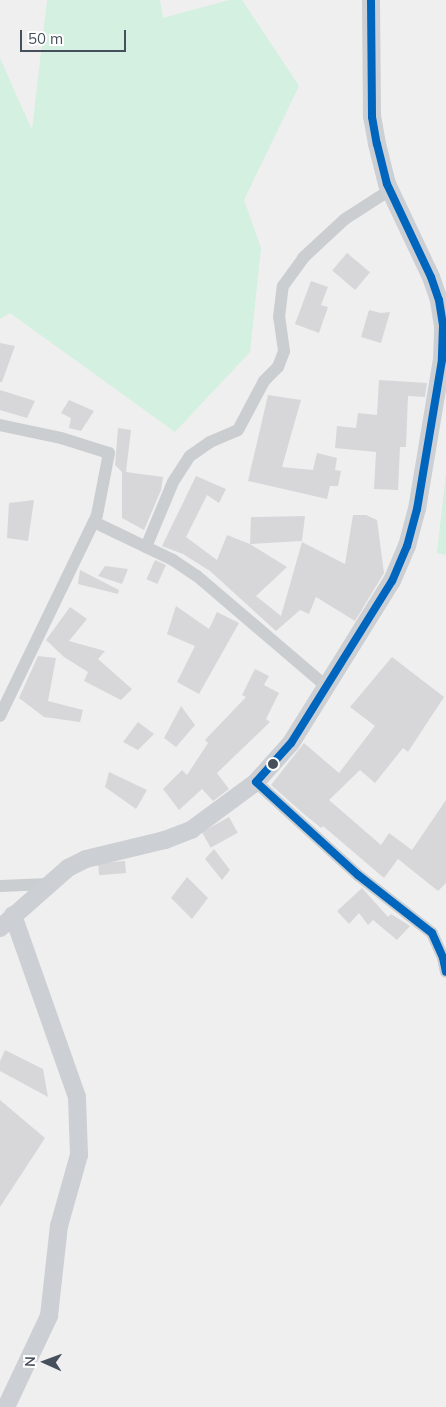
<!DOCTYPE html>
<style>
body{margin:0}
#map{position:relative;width:446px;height:1407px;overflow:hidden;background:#f0efef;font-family:Mulish,sans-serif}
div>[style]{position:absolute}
.green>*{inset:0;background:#d3f0e1}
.building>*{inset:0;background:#d7d7d9;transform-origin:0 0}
.street>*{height:12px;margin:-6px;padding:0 6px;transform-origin:6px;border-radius:6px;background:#cbced0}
.secondary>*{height:18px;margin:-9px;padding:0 9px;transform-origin:9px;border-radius:9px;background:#cccfd3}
.bus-1>*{height:8px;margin:-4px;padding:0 4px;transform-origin:4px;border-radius:4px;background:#0065bd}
.dots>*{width:14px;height:14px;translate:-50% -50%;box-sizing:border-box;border:2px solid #fff;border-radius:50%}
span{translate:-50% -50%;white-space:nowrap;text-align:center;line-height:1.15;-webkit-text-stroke:4px #fff;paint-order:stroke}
.north{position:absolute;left:20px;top:1337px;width:50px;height:50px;-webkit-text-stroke:4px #fff;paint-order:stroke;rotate:272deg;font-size:14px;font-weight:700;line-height:20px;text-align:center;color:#464f5c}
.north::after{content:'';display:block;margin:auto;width:18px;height:22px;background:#464f5c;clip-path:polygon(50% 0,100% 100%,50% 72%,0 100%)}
.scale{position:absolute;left:20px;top:30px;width:106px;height:22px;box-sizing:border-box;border:2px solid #464f5c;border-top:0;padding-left:6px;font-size:15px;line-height:18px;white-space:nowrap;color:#464f5c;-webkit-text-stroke:4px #fff;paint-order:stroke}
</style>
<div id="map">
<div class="green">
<div style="clip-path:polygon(47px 0,160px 0,163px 18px,229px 0,242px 0,299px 86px,244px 200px,261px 248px,250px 352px,175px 432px,10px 313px,0 319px,0 58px,32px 130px)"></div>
<div style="clip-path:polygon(446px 473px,446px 555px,437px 553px)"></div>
</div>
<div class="building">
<div style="left:347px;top:253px;width:30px;height:23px;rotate:40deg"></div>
<div style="clip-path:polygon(311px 281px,328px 287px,321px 305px,328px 307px,319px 333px,295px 324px)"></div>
<div style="clip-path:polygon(369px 310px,381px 313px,390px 312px,381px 343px,361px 337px)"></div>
<div style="clip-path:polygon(0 343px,15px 346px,2px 382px,0 382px)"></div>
<div style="clip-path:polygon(379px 380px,427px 383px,425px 397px,408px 396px,406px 447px,400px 447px,398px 490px,374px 489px,376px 452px,335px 448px,337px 426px,356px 428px,358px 413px,377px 415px)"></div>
<div style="clip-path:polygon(0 390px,35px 401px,27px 418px,0 410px)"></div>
<div style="clip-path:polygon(268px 395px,301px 400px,282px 467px,313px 470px,317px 453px,337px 458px,335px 470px,341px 471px,338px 486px,330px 486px,327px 499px,248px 481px)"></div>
<div style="clip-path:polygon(69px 400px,94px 411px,81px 431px,69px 428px,71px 418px,61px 413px)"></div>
<div style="clip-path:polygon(118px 428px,131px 430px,126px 472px,163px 477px,161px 490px,144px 530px,122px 518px,122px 472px,115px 465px)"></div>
<div style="clip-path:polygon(196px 476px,226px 489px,219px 503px,207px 495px,186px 537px,217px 560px,227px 535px,250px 544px,287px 567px,256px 596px,281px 616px,302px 542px,345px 564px,353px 515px,366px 515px,377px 520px,384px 573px,355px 621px,316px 597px,309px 614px,300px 610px,276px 631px,210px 571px,183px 554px,162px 546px)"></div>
<div style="clip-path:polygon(34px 500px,28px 541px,7px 538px,9px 503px)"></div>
<div style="clip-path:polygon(305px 516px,302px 541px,250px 544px,251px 517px)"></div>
<div style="left:155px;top:560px;width:12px;height:21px;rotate:24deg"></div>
<div style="clip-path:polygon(105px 566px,128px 569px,122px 584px,98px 576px)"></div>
<div style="clip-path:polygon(80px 570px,119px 590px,118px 594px,78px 584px)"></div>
<div style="clip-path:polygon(176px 606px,209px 629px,217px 612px,239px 623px,199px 694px,177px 682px,195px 646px,167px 634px)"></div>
<div style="clip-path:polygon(70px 607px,87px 619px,69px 641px,105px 651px,98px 659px,132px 689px,121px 700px,84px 681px,88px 672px,64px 657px,46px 640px)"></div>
<div style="clip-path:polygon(38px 656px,56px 658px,48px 701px,83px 710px,80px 722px,44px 717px,19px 698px)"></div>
<div style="clip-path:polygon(392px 657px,444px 697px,408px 752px,403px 748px,375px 783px,360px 770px,329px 800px,381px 845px,389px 833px,412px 850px,446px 800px,446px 883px,438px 891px,398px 859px,384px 878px,323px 826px,321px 828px,304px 814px,271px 785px,304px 743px,339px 773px,375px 726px,350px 707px)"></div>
<div style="clip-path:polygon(255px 669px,269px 676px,264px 685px,279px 693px,266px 719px,270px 722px,217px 773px,229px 789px,213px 801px,202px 789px,179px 810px,163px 789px,182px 770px,187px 775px,208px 743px,205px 740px,246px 697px,242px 695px)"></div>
<div style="clip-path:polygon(181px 706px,195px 725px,176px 747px,164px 738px)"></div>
<div style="clip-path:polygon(138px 722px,154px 734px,138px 750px,123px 742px)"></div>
<div style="clip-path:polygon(109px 772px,147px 790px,136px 809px,105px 787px)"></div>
<div style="left:229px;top:817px;width:18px;height:31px;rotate:61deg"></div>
<div style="clip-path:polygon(214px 849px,230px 870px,222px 880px,205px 859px)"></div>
<div style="left:125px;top:861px;width:12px;height:27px;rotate:85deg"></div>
<div style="clip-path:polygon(187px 877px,208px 898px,192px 919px,171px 898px)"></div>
<div style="clip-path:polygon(362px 888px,388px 917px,391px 914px,410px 926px,397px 940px,373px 920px,368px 925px,359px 913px,349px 924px,337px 911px)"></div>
<div style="clip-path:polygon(5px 1050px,43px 1069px,48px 1097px,0 1071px,0 1061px)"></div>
<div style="clip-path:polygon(0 1100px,45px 1138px,0 1207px)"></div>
</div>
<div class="street">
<div style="left:0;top:425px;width:62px;rotate:12deg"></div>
<div style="left:61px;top:438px;width:50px;rotate:17.4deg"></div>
<div style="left:109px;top:453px;width:63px;rotate:101deg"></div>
<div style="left:97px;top:515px;width:223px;rotate:115.8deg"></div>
<div style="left:94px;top:522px;width:88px;rotate:25.7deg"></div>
<div style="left:173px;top:560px;width:29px;rotate:34deg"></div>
<div style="left:197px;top:576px;width:171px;rotate:40.5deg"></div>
<div style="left:146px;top:547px;width:70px;rotate:-67.4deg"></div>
<div style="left:173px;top:482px;width:31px;rotate:-57deg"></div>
<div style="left:190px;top:456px;width:24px;rotate:-35deg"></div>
<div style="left:210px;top:442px;width:30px;rotate:-23deg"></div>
<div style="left:238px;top:430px;width:55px;rotate:-62deg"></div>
<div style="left:264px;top:381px;width:20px;rotate:-45deg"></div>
<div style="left:278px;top:367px;width:17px;rotate:-69deg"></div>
<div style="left:284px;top:351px;width:34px;rotate:-98deg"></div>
<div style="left:279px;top:317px;width:31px;rotate:-83deg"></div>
<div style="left:283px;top:286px;width:34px;rotate:-54deg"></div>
<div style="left:303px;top:258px;width:57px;rotate:-42.9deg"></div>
<div style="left:345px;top:219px;width:54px;rotate:-32.8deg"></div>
<div style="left:256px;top:782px;width:138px;rotate:42.4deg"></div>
<div style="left:358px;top:875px;width:94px;rotate:38.1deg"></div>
<div style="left:432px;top:933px;width:27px;rotate:66deg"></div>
<div style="left:443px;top:958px;width:14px;rotate:78deg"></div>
<div style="left:0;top:886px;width:48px;rotate:-2.4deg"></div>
</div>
<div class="secondary">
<div style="left:0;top:928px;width:91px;rotate:-41.4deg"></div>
<div style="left:68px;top:868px;width:20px;rotate:-27deg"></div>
<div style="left:86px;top:859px;width:81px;rotate:-13.5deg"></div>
<div style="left:165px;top:840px;width:28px;rotate:-21deg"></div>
<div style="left:191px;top:830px;width:81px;rotate:-36.4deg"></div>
<div style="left:256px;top:782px;width:52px;rotate:-48.1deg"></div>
<div style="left:291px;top:743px;width:191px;rotate:-58.1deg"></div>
<div style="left:392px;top:581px;width:38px;rotate:-67deg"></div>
<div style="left:407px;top:546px;width:38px;rotate:-75deg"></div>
<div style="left:417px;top:509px;width:151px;rotate:-80.5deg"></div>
<div style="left:442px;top:360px;width:34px;rotate:-88deg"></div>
<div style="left:443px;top:326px;width:26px;rotate:-99deg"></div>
<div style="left:439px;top:300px;width:24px;rotate:-109deg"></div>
<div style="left:431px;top:277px;width:103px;rotate:-115.3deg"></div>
<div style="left:387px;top:184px;width:41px;rotate:-104deg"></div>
<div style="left:377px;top:144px;width:27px;rotate:-100deg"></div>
<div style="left:372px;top:117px;width:117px;rotate:-90.5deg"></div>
<div style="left:6px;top:1407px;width:101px;rotate:-64.7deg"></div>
<div style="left:49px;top:1316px;width:91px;rotate:-83.7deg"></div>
<div style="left:59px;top:1226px;width:74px;rotate:-74.3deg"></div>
<div style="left:79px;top:1155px;width:58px;rotate:-92deg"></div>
<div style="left:77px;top:1097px;width:193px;rotate:-109.4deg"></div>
</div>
<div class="bus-1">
<div style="left:371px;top:0;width:117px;rotate:89.5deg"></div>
<div style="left:372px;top:117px;width:27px;rotate:80deg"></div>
<div style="left:377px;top:144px;width:41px;rotate:76deg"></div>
<div style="left:387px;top:184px;width:103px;rotate:64.7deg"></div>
<div style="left:431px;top:277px;width:24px;rotate:71deg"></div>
<div style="left:439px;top:300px;width:26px;rotate:81deg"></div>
<div style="left:443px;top:326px;width:34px;rotate:92deg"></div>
<div style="left:442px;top:360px;width:151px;rotate:99.5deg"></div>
<div style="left:417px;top:509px;width:38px;rotate:105deg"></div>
<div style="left:407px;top:546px;width:38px;rotate:113deg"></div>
<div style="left:392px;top:581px;width:191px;rotate:121.9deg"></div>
<div style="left:291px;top:743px;width:52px;rotate:131.9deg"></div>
<div style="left:256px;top:782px;width:138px;rotate:42.4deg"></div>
<div style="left:358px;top:875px;width:94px;rotate:38.1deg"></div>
<div style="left:432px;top:933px;width:27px;rotate:66deg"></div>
<div style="left:443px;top:958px;width:14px;rotate:78deg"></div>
</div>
<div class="dots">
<div style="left:273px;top:764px;background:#464f5c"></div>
</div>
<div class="north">N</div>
<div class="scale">50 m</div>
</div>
